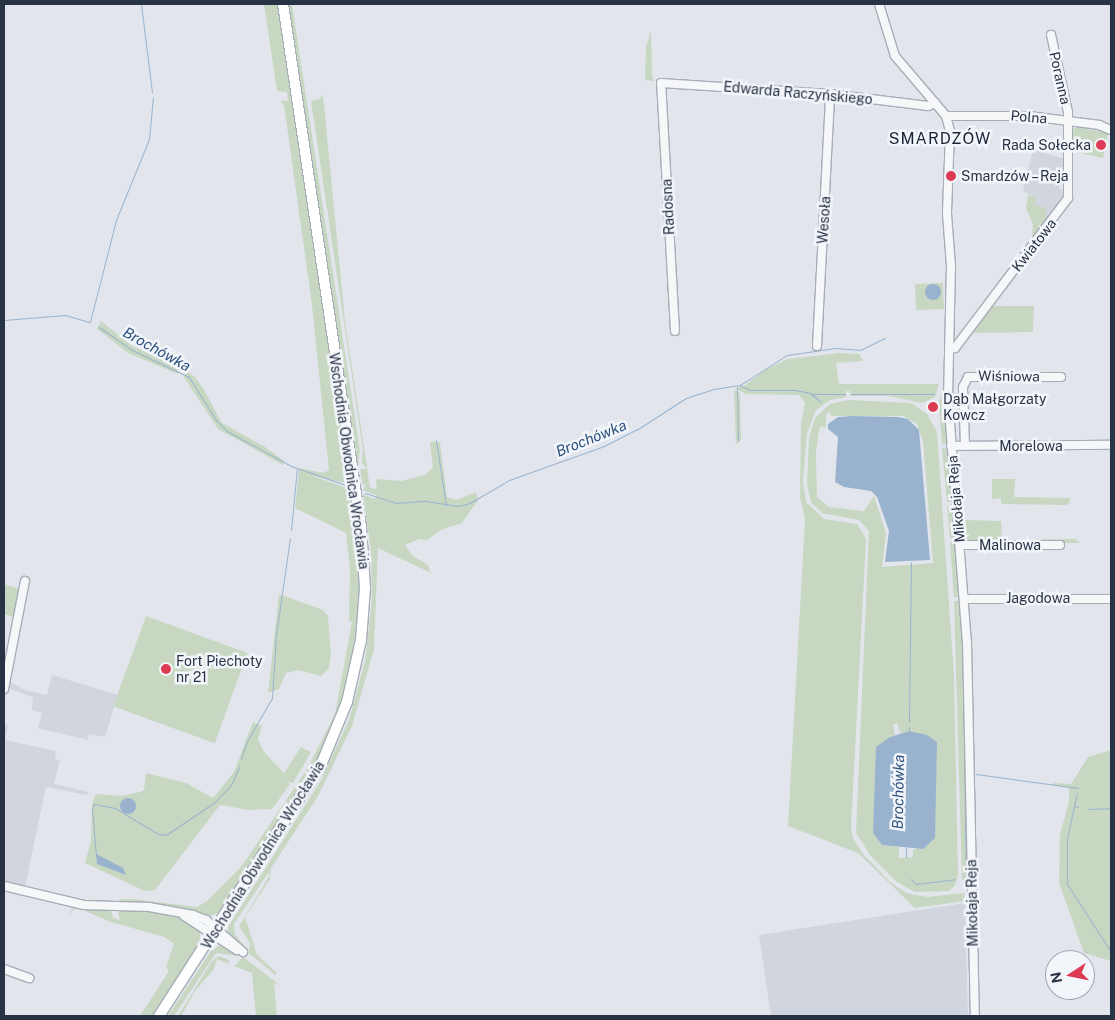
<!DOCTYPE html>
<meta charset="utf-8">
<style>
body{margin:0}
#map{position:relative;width:1115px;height:1020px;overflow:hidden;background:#e2e6ec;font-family:"Public Sans",sans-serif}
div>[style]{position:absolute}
.built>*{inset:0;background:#d0d5de}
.green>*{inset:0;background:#c7d7c2;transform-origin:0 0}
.water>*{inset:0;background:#99b3cf}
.round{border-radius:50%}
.stream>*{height:1px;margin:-0.5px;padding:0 0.5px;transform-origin:0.5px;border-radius:0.5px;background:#99b3cf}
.roads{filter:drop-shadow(1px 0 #a6adb7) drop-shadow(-1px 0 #a6adb7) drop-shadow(0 1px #a6adb7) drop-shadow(0 -1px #a6adb7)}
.minor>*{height:8px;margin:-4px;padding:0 4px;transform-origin:4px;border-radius:4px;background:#f5f7f9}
.major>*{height:10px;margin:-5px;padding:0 5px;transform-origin:5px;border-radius:5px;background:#fff}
.dots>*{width:14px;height:14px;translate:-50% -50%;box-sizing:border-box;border:2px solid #f2f5f9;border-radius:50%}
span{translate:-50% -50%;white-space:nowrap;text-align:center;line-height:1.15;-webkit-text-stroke:5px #f2f5f9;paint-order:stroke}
.street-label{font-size:14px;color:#283346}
.poi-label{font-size:14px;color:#283346}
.right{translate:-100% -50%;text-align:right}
.left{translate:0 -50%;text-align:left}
.water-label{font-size:15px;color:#2d517f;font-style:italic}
.quarter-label{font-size:16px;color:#1a2437;letter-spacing:1px}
.frame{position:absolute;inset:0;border:5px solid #283346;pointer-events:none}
.north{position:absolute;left:1045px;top:950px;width:50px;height:50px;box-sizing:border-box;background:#f2f5f9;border:1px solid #a1a7b1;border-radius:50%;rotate:259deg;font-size:14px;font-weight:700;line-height:20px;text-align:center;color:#283346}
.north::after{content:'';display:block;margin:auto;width:18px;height:22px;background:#dd3b53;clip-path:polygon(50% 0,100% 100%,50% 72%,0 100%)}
</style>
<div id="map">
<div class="built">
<div style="clip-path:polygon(1033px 150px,1066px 159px,1065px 176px,1059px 188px,1066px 194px,1052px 217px,1034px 204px,1035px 198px,1023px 191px)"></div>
<div style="clip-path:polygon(52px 675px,118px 695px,105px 737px,89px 734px,88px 740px,38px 728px,42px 713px,32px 710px,33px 697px,8px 688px,9px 681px,25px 690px,47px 695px)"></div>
<div style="clip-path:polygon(4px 725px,8px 725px,5px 740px,56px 751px,55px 759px,60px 760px,54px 784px,89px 792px,87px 795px,46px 787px,25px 887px,4px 881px)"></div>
<div style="clip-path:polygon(965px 903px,968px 1016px,771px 1016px,759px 935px)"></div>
</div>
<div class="green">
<div style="clip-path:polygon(264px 4px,280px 4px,349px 468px,348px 478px,345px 479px,349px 484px,310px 475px,350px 489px,347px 495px,351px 495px,355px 510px,361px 575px,359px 629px,340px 712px,320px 757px,220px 912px,211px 916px,165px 905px,118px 903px,120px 899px,133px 899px,197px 907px,207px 901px,241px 867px,307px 769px,335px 714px,352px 622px,349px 621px,350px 568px,346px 533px,295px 508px,299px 468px,323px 473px,329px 470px,312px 305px,284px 105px,280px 101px,288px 101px,287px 92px,277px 91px)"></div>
<div style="clip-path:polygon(287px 4px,292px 4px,360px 451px,357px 471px)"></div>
<div style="clip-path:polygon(651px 31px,652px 76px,654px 81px,645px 80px,646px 47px)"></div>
<div style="clip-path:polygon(308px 81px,311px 101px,320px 99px,323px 95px,345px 321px,370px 488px,377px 489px,376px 479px,401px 481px,425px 475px,433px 468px,430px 443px,433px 441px,440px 443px,447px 497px,456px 500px,476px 492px,478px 500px,462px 523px,441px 530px,427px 540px,419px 539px,405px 545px,413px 556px,428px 565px,431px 573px,378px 548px,374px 649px,352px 726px,318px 796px,271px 868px,270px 879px,245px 917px,257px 955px,277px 973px,275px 975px,249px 953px,250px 943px,239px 926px,270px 875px,268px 873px,234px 924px,235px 934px,245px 948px,228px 935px,228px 927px,320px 782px,349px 720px,365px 661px,372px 601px,371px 552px,363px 494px,374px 499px,377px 496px,363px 490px,366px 484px,363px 485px,360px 469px,366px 469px,362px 462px,363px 450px)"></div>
<div style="clip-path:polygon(1077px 127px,1108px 133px,1103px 158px,1071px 151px,1072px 130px)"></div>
<div style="clip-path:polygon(1028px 195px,1036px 198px,1034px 204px,1046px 208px,1045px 213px,1052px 217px,1032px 241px,1033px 224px,1026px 208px)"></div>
<div style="left:943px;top:283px;width:26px;height:28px;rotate:88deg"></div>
<div style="clip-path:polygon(991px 306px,1034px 306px,1033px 332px,969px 333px)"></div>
<div style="clip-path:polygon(101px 321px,132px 346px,179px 367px,178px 374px,128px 353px,97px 329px)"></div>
<div style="clip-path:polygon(840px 353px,859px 354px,863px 361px,836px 363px,839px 384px,939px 384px,935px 397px,922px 403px,889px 396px,850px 396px,850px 391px,846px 391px,846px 397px,830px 400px,816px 410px,807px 433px,803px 481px,806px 502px,824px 519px,857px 524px,866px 539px,851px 827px,853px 838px,863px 854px,890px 882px,906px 893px,927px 897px,964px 893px,965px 901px,915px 908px,858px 853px,788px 826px,805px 519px,800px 497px,801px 423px,805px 403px,799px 395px,746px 394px,734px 388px,744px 386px,765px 370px,788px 359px)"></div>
<div style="clip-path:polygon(186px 371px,194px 376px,203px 388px,222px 423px,265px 447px,284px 461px,283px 465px,218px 429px,184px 377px)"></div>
<div style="clip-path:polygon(943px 388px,946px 390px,949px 442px,942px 445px,939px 403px)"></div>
<div style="clip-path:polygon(734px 390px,740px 393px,741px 440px,736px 444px)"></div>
<div style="clip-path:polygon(evenodd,848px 400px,911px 403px,927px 414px,937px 432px,954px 676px,958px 876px,955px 885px,949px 891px,915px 892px,897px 882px,870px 855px,856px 833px,869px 531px,859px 520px,822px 513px,811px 502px,807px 485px,809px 438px,815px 418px,830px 404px,848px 400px,830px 412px,831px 416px,904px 416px,917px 424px,923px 441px,933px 563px,882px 567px,886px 533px,874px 496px,864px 511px,829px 507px,817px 497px,816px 452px,819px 430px,821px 426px,826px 428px,826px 415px,830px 412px,848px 400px,897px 723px,900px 733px,909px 731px,916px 850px,913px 849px,913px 857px,899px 858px,899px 847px,882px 845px,873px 833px,890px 737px,895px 735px,893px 725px,897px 723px)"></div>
<div style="clip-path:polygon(942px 448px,949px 449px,952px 502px,947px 502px)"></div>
<div style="clip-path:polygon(992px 479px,1015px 479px,1014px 497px,1070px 498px,1070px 502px,1066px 505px,1001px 504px,1001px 498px,992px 499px)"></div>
<div style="clip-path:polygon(947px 506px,954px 507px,956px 539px,950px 539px)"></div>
<div style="clip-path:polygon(963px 520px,1001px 521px,1002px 540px,1075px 539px,1080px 543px,964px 542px)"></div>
<div style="left:956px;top:542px;width:55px;height:6px;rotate:86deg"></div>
<div style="clip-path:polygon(4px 584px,19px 589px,13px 617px,4px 614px)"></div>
<div style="clip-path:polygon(279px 594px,323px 610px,328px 616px,331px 655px,329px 668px,321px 676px,298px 670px,286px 673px,279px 689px,268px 693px)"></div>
<div style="clip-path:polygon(954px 601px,961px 601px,965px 639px,968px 888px,962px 879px)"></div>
<div style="left:146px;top:616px;width:108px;height:96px;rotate:20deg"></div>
<div style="clip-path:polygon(253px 722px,262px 726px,258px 739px,264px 752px,284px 773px,301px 747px,311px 752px,293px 783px,286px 781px,290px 784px,272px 809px,249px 810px,220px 805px,155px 890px,145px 891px,85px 863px,91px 841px,92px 804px,96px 794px,121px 796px,140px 792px,144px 790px,146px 773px,186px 783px,213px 798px,234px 772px)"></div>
<div style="clip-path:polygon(1111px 750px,1111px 961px,1084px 953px,1059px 883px,1060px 834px,1069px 802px,1069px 788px,1053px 785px,1054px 783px,1071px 784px,1088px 757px)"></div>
<div style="clip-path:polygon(74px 906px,111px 910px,113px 918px,120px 920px,118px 912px,125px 910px,162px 911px,181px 917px,200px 930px,200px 943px,152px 1016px,140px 1016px,169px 971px,166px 967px,174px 944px,164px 937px,108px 921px,81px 909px,74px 909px,67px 917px)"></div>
<div style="clip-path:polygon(222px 944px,237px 956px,216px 953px,174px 1016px,168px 1016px,211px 951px)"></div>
<div style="clip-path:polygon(219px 956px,229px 960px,229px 964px,217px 959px,214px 969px,195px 991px,181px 1016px,178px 1016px,212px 961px)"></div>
<div style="clip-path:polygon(243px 957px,280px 985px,274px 983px,277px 1016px,256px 1016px,252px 973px,234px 966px)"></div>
</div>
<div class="water">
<div class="round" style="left:925px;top:284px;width:16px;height:16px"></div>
<div style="clip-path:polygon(852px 416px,898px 417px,908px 419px,919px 430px,930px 560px,885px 562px,889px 531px,877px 497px,871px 491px,844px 487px,835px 482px,838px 437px,828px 429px,828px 424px,838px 417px)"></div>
<div style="clip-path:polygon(909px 731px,927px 735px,937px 742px,935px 838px,923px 849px,882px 845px,873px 833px,876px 747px,890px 737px)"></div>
<div class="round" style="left:120px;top:798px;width:16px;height:16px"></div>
<div style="clip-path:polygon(96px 854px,123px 868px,126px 875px,97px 864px)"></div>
</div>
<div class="stream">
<div style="left:141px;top:4px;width:89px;rotate:82.9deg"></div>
<div style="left:4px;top:320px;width:61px;rotate:-4.7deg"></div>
<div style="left:65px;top:315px;width:26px;rotate:16deg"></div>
<div style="left:90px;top:322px;width:105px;rotate:-75.7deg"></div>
<div style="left:116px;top:220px;width:87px;rotate:-67.8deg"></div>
<div style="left:149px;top:139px;width:42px;rotate:-84.6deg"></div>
<div style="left:99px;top:327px;width:40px;rotate:34.9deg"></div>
<div style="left:132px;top:350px;width:63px;rotate:25.3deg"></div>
<div style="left:189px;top:377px;width:51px;rotate:57.9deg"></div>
<div style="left:216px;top:420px;width:16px;rotate:45deg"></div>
<div style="left:227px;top:431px;width:73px;rotate:28.7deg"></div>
<div style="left:291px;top:466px;width:60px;rotate:19.3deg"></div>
<div style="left:740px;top:385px;width:56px;rotate:-32.6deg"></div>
<div style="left:787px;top:355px;width:49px;rotate:-8.1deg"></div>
<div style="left:836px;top:348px;width:24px;rotate:5deg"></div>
<div style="left:860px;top:350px;width:28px;rotate:-26deg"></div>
<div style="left:737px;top:387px;width:54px;rotate:88.9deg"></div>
<div style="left:811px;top:394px;width:34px"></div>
<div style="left:851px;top:394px;width:83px"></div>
<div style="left:943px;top:394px;width:50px;rotate:85.4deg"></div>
<div style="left:436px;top:440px;width:66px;rotate:81.3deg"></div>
<div style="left:947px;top:449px;width:52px;rotate:84.5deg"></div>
<div style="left:365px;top:493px;width:32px;rotate:18deg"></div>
<div style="left:395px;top:503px;width:31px;rotate:-4deg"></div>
<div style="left:426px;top:501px;width:32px;rotate:9deg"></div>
<div style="left:458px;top:506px;width:12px;rotate:-14deg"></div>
<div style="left:470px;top:503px;width:45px;rotate:-30.5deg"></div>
<div style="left:509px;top:480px;width:101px;rotate:-19.7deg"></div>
<div style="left:604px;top:446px;width:38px;rotate:-27deg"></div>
<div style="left:638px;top:429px;width:57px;rotate:-32.9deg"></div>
<div style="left:686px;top:398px;width:29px;rotate:-18deg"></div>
<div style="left:714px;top:389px;width:25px;rotate:-9deg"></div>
<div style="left:739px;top:385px;width:12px;rotate:24deg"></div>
<div style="left:750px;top:390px;width:45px"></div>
<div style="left:795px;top:390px;width:15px;rotate:11deg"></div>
<div style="left:810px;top:393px;width:14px;rotate:39deg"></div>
<div style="left:952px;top:507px;width:31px;rotate:84deg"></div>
<div style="left:291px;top:530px;width:62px;rotate:-84.5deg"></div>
<div style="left:955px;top:544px;width:33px;rotate:85deg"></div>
<div style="left:960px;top:604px;width:64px;rotate:87.3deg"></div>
<div style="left:963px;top:673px;width:208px;rotate:89.2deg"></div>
<div style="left:909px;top:722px;width:160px;rotate:-89.3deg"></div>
<div style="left:909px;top:731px;width:4px;rotate:-90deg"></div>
<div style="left:241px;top:759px;width:19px;rotate:-72deg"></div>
<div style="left:247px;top:741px;width:50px;rotate:-59.8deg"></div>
<div style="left:272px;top:698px;width:63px;rotate:-86.4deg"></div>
<div style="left:276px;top:635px;width:98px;rotate:-81.8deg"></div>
<div style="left:976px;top:774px;width:103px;rotate:7.8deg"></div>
<div style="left:1077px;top:793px;width:13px;rotate:103deg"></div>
<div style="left:1074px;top:806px;width:4px;rotate:14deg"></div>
<div style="left:1074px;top:806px;width:33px;rotate:102deg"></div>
<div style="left:1067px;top:838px;width:46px;rotate:90deg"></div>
<div style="left:1067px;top:884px;width:81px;rotate:57.1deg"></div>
<div style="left:1088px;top:809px;width:23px;rotate:-2deg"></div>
<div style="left:906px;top:848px;width:9px;rotate:90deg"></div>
<div style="left:96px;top:855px;width:46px;rotate:-95deg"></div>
<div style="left:92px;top:809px;width:5px;rotate:-68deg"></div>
<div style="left:94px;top:804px;width:21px;rotate:11deg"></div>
<div style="left:115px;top:808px;width:50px;rotate:31.2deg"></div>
<div style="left:158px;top:834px;width:8px;rotate:7deg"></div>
<div style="left:166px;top:835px;width:59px;rotate:-34deg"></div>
<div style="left:215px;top:802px;width:23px;rotate:-47deg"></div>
<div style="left:231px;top:785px;width:20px;rotate:-66deg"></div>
<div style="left:911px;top:879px;width:7px;rotate:45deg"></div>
<div style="left:916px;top:884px;width:39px;rotate:-7deg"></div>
<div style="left:963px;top:879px;width:6px;rotate:51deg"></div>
</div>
<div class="roads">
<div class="minor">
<div style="left:879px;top:4px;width:54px;rotate:72.9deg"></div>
<div style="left:895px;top:56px;width:79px;rotate:49.6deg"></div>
<div style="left:946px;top:116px;width:16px;rotate:75deg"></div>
<div style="left:950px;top:131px;width:83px;rotate:92.1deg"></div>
<div style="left:947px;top:214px;width:52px;rotate:85.6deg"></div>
<div style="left:951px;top:266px;width:131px;rotate:91.3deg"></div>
<div style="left:948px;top:397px;width:246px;rotate:85.6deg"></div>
<div style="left:967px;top:642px;width:374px;rotate:88.8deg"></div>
<div style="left:946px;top:116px;width:83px"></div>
<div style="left:1029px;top:116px;width:71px;rotate:7.3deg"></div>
<div style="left:1099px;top:125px;width:13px;rotate:23deg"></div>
<div style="left:675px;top:331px;width:248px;rotate:-93.2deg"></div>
<div style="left:661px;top:83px;width:169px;rotate:3.7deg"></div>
<div style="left:830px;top:94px;width:99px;rotate:7deg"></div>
<div style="left:928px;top:106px;width:8px;rotate:-23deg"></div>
<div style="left:817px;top:346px;width:252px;rotate:-87deg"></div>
<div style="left:949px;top:349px;width:6px;rotate:-9deg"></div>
<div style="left:955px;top:348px;width:188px;rotate:-53deg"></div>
<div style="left:1068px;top:198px;width:86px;rotate:-90deg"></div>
<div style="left:1068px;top:112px;width:79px;rotate:-102.4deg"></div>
<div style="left:965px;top:445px;width:58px;rotate:-92deg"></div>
<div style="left:963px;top:387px;width:11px;rotate:-63deg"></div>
<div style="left:968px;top:377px;width:93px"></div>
<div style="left:951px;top:446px;width:160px;rotate:-0.4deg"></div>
<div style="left:960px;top:545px;width:100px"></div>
<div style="left:964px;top:599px;width:147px"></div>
<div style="left:4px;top:689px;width:110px;rotate:-79deg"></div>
<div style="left:4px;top:886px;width:82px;rotate:13.4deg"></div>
<div style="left:84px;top:905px;width:65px;rotate:1.8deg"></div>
<div style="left:149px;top:907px;width:45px;rotate:10.3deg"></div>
<div style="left:193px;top:915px;width:14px;rotate:21deg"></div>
<div style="left:206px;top:920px;width:49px;rotate:40.9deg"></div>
<div style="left:184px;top:916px;width:63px;rotate:32.7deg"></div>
<div style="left:4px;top:969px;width:27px;rotate:20deg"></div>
</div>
<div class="major">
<div style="left:159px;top:1016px;width:299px;rotate:-57.2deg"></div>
<div style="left:321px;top:765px;width:68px;rotate:-67.6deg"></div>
<div style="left:347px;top:702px;width:64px;rotate:-77.3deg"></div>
<div style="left:361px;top:640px;width:52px;rotate:-85.6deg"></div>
<div style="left:365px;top:588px;width:61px;rotate:-93.8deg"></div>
<div style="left:361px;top:527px;width:529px;rotate:-98.48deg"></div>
</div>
</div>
<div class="dots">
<div style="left:1101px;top:145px;background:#dd3b53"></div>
<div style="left:951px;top:176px;background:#dd3b53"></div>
<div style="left:933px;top:407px;background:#dd3b53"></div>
<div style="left:166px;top:669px;background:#dd3b53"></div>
</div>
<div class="street-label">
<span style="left:1060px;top:78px;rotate:77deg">Poranna</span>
<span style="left:798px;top:93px;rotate:5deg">Edwarda Raczyńskiego</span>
<span style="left:1029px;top:117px;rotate:5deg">Polna</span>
<span style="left:668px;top:207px;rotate:-93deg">Radosna</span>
<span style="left:824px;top:220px;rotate:-86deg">Wesoła</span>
<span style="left:1034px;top:245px;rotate:-52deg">Kwiatowa</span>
<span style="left:1009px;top:376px;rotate:1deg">Wiśniowa</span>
<span style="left:1031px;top:446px">Morelowa</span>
<span style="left:349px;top:461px;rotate:82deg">Wschodnia Obwodnica Wrocławia</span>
<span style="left:956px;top:499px;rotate:-95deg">Mikołaja Reja</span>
<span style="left:1010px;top:545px">Malinowa</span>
<span style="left:1038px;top:598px">Jagodowa</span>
<span style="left:263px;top:855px;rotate:-58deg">Wschodnia Obwodnica Wrocławia</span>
<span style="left:972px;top:903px;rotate:-91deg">Mikołaja Reja</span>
</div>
<div class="poi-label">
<span class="right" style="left:1091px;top:145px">Rada Sołecka</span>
<span class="left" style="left:961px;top:176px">Smardzów – Reja</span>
<span class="left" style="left:943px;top:407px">Dąb Małgorzaty<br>Kowcz</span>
<span class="left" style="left:176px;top:669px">Fort Piechoty<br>nr 21</span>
</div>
<div class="water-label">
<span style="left:157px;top:349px;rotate:29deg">Brochówka</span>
<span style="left:591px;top:438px;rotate:-22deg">Brochówka</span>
<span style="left:898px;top:792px;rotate:-89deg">Brochówka</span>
</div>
<div class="quarter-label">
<span style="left:940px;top:139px">SMARDZÓW</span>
</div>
<div class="frame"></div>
<div class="north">N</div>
</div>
